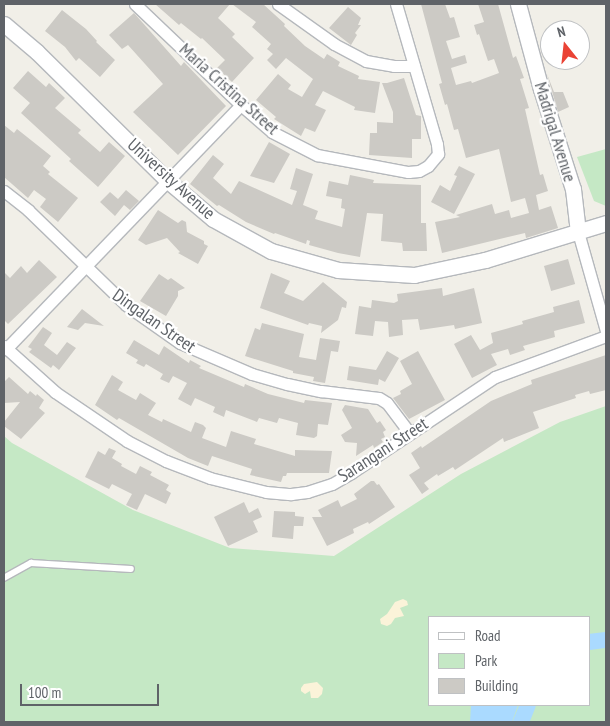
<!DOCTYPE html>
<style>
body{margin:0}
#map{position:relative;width:610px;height:726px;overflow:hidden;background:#f1efe8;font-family:"PT Sans Narrow",sans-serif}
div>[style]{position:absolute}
.green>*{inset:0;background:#c5e8c5}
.sand>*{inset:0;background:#fbf3d9}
.water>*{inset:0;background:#aadaff}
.river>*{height:16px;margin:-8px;padding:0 8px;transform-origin:8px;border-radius:8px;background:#aadaff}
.building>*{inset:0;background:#cccac5;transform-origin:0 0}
.roads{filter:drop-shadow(1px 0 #b5b8bc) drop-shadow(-1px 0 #b5b8bc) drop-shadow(0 1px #b5b8bc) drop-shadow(0 -1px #b5b8bc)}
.lane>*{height:5.5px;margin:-2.75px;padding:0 2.75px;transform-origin:2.75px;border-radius:2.75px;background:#fff}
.street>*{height:11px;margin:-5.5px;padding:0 5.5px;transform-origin:5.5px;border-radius:5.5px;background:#fff}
.secondary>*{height:15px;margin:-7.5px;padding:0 7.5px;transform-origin:7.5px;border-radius:7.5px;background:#fff}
span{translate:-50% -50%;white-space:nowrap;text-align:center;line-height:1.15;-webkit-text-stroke:4.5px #fff;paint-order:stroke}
.street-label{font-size:18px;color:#5f6368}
.frame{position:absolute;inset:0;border:5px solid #5f6368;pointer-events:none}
.legend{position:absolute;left:428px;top:616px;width:162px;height:90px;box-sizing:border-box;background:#fff;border:1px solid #bfc1c3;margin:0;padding:6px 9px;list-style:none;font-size:15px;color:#5f6368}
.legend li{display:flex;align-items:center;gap:10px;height:25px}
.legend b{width:25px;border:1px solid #bfc1c3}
.north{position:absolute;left:540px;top:20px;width:50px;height:50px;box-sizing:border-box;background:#fff;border:1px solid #bfc1c3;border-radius:50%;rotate:344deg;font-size:14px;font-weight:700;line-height:20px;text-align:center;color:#5f6368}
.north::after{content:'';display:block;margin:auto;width:18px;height:22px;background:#ea4335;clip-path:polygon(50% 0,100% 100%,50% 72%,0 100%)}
.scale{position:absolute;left:20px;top:684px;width:139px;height:22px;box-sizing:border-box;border:2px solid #5f6368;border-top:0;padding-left:6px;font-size:15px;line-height:18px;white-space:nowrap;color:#5f6368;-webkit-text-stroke:4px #fff;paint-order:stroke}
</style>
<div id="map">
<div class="green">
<div style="clip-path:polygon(606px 149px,606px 206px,594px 201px,577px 157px)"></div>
<div style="clip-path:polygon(evenodd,606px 406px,606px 722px,4px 722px,4px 436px,12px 443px,133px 510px,230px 548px,334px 556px,461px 474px,560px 422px,606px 406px,429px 617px,589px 617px,589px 705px,429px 705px,429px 617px)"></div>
</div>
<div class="sand">
<div style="clip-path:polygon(403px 599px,407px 601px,408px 605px,400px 608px,404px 616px,395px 618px,391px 624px,387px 626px,381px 624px,380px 619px,387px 614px,395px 602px)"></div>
<div style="clip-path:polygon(317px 682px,323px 688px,322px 694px,318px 698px,311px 698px,310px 691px,305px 694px,301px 691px,301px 688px,304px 684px)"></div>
</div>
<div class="water">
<div style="clip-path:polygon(471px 705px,518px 705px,512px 722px,470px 722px)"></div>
</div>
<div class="river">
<div style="left:589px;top:642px;width:17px;rotate:-7deg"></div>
<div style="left:521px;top:722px;width:18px;rotate:-68deg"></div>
</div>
<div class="building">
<div style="clip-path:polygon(155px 4px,230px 4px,218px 18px,235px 34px,232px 37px,254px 58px,232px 82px,217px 68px,225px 60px,202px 38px,201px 39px,181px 23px,179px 25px)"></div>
<div style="clip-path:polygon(232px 4px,263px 4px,285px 24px,284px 26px,305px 46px,324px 59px,327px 54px,340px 62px,338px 66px,359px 76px,358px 79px,380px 82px,375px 113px,354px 110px,355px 107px,323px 91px,315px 105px,326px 110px,315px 132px,305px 128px,301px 136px,274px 119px,276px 117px,256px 100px,278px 74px,291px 85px,288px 89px,302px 97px,313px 79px,286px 58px,276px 69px,267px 60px,273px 54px,267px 49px,271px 44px,252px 27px,256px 22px)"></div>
<div style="clip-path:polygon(421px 4px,445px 4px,450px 18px,454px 17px,460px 37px,446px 41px,452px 59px,465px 55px,467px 63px,451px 68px,456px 85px,471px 81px,472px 83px,499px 73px,494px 59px,488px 61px,479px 34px,477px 35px,474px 25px,484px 22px,478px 4px,498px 4px,513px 58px,516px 56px,524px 78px,520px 79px,529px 108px,525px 109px,540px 175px,543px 174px,548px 191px,536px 195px,539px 210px,551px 206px,558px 228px,526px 238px,525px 233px,442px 253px,435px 222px,460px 217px,456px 215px,492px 204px,495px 214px,509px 210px,511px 218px,529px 213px,525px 198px,511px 202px,499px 149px,466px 158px,458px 129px,454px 130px,447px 104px,445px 105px,439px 84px,442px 83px)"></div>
<div style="clip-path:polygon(348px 7px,361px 18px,358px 25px,361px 25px,355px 33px,357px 35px,351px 45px,329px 28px)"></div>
<div style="clip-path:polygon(62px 10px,86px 29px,97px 41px,96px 42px,115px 60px,100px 77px,79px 58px,76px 61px,65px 47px,45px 31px)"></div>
<div style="clip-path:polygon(134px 13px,181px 66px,184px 62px,226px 106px,178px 155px,133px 112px,163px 84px,128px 45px,122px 49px,109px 35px)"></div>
<div style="clip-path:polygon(28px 71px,46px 87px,49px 83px,65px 98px,55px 108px,81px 130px,78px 133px,100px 152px,109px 142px,125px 156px,98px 187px,69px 161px,71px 159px,21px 113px,30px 103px,13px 88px)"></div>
<div style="clip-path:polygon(547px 74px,554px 92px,563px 92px,569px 107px,558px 112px)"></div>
<div style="clip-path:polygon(404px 78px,416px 115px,421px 116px,421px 139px,412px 139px,412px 158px,369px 155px,370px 133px,377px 133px,377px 122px,393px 123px,393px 112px,382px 83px,387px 83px)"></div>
<div style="clip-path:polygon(4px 125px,14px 133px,17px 129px,51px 156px,43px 166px,50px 172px,48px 174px,78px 198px,58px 222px,40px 207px,46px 199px,34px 190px,28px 198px,4px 177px)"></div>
<div style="clip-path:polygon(269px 142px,290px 154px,274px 183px,250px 176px)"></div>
<div style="clip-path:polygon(213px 155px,224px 164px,213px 178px,231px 194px,239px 181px,292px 205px,297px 191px,290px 189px,296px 168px,313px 174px,303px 205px,318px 211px,315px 219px,342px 227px,345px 209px,341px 208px,342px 199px,326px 196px,329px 181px,348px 185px,350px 175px,374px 180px,373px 183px,421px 185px,421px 223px,426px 223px,427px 251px,403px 251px,402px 243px,381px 241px,383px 214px,367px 213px,360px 257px,338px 253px,309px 245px,310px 241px,307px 240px,306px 244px,275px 233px,274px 234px,246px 222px,219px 205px,217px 206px,190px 184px)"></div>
<div style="clip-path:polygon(459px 166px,475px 174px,454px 214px,431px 202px,440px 185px,450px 191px,457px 176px,454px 175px)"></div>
<div style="clip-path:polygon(126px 190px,139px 201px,130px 210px,124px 205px,115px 216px,100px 202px,110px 192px,118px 199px)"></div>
<div style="clip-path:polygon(158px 210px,178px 223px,182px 220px,186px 222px,187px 232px,204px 241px,204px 244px,208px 246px,198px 264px,178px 253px,180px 252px,167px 238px,146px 245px,138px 240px)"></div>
<div style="left:568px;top:259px;width:26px;height:25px;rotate:74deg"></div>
<div style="clip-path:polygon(39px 260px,57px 277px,8px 324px,4px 320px,4px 272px,10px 278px,21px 266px,27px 273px)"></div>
<div style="clip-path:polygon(271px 273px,290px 281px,284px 293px,303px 301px,323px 282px,347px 302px,346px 308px,342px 307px,338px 320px,321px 333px,322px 326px,309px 323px,308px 325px,260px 308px)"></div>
<div style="clip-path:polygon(159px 274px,168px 280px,171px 278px,185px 288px,178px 291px,178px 296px,166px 316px,140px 301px)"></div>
<div style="clip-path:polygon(442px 288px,443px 296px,474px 288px,482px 323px,455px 329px,454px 325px,420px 330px,418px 319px,402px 320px,403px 335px,389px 337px,388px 322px,375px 321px,373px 336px,355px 334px,359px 306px,371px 308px,372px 300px,394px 303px,398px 301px,397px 294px)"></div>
<div style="clip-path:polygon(579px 300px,585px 323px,554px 331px,555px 337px,523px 346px,525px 350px,510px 355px,508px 349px,491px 354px,497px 365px,472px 378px,454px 344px,471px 335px,480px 350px,493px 343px,491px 333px,523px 324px,522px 321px,554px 312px,553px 307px)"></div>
<div style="clip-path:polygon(82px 309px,104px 326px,85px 323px,78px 330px,67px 327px)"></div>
<div style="clip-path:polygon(262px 323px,304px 334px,299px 357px,316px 360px,320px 338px,340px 341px,338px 352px,331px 351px,325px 383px,313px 381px,314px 377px,293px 373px,293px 371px,245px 356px,255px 328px,260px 330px)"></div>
<div style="clip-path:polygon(43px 327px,52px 333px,44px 345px,57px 355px,67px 342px,76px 348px,59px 370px,53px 365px,51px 368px,29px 352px,32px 349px,28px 347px)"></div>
<div style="clip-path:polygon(134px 340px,159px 355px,164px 346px,189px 363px,190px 360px,201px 366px,199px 368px,244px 387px,245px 384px,268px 394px,304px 403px,305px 400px,332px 403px,328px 425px,318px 424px,317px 436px,314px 438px,296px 435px,298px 423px,279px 418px,277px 423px,259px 418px,257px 422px,226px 410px,224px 417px,213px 412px,215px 407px,195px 398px,191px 406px,178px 399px,187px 383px,173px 376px,169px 383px,160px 379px,163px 374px,146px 364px,144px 367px,136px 363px,138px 360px,126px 353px)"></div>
<div style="clip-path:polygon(387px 351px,399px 358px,385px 382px,379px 379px,378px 385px,347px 380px,349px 366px,376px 370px)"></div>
<div style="clip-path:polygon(418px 351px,445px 400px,409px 419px,393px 398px,401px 394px,400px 391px,412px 384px,400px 361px)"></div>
<div style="clip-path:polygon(606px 355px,606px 390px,590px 394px,589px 391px,575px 395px,576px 398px,533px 412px,539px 428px,504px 442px,503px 438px,455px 470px,453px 467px,438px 476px,437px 474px,424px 483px,429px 489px,422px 494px,409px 475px,420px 468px,411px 453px,421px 446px,422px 448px,491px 401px,532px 384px,531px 380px)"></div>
<div style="clip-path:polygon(112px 375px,123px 382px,118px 390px,136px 400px,140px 393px,156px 403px,148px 415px,162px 422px,163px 419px,191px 432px,195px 422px,203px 425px,206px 428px,202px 438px,226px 447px,231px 431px,256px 439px,254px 444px,295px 456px,295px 450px,332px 451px,329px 473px,287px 473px,286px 476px,283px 476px,281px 482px,250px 475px,252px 469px,212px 456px,208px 466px,188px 458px,119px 418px,117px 420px,95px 405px)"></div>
<div style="clip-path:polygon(9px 377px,28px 394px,30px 391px,36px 396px,37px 394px,44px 400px,39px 408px,45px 413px,21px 439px,4px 426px,4px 422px,20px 402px,4px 403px,4px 382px)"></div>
<div style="clip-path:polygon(345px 405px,368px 409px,377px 423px,380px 421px,386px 430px,383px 432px,385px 437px,381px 439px,383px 442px,374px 448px,373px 445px,356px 456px,357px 443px,345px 442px,341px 435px,352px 428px,342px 410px)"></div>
<div style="clip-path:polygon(109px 448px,116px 451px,112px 458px,122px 464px,121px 466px,136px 474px,140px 466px,152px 472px,150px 475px,169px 485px,166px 490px,171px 493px,166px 504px,145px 494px,137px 510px,126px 505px,132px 494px,112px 484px,109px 489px,85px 477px,98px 451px,105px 455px)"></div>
<div style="clip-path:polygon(371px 481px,374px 481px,377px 485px,379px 484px,395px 507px,369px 524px,368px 522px,353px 529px,354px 533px,327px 546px,312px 517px,322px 517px,318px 510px,338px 500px,341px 507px,357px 499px,354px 494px)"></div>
<div style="clip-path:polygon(244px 502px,249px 513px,258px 508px,262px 517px,253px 521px,258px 532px,228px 546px,214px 517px)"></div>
<div style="clip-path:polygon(274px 511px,295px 512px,295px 516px,304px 517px,303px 526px,294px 526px,293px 539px,272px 537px)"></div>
</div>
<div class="roads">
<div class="lane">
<div style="left:4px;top:578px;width:31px;rotate:-29deg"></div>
<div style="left:31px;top:563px;width:100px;rotate:3.4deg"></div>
</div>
<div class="street">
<div style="left:135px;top:4px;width:146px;rotate:43.6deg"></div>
<div style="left:241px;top:105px;width:41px;rotate:41.1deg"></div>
<div style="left:272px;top:132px;width:51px;rotate:27.1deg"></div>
<div style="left:317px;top:155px;width:93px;rotate:10.6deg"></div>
<div style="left:408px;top:172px;width:11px;rotate:-5deg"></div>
<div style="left:419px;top:171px;width:10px;rotate:-29deg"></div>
<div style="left:428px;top:166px;width:16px;rotate:-50deg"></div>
<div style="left:438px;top:154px;width:10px;rotate:-96deg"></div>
<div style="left:437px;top:144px;width:146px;rotate:-106.3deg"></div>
<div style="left:278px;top:4px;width:69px;rotate:35.5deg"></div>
<div style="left:334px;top:44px;width:36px;rotate:28deg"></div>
<div style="left:366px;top:61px;width:28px;rotate:10deg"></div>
<div style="left:394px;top:66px;width:20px"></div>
<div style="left:4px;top:191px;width:31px;rotate:38deg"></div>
<div style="left:28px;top:210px;width:136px;rotate:44.1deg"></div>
<div style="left:126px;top:305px;width:66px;rotate:35.1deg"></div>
<div style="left:180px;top:343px;width:78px;rotate:23.3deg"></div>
<div style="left:252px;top:374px;width:36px;rotate:16deg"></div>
<div style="left:287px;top:384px;width:35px;rotate:12deg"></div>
<div style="left:321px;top:391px;width:58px;rotate:6.9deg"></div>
<div style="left:379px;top:398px;width:9px;rotate:32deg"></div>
<div style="left:387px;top:403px;width:38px;rotate:53deg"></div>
<div style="left:578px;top:232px;width:103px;rotate:74.2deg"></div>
<div style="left:4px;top:346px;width:69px;rotate:42deg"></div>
<div style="left:55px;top:392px;width:87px;rotate:34.2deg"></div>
<div style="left:127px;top:441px;width:44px;rotate:27.1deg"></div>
<div style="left:166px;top:461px;width:47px;rotate:21.1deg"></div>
<div style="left:210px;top:478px;width:58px;rotate:14deg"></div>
<div style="left:266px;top:492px;width:25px;rotate:5deg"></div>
<div style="left:291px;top:494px;width:16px;rotate:-7deg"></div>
<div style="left:307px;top:492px;width:26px;rotate:-18deg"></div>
<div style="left:332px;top:484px;width:22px;rotate:-30deg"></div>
<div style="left:351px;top:473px;width:173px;rotate:-33.7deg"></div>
<div style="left:495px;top:377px;width:118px;rotate:-20.3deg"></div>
<div style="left:6px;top:349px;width:339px;rotate:-46.1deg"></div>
</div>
<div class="secondary">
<div style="left:518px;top:4px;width:88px;rotate:74.9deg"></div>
<div style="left:541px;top:89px;width:105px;rotate:72.3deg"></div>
<div style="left:573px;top:189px;width:43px;rotate:83.4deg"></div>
<div style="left:4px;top:24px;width:43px;rotate:40.3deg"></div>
<div style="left:37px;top:52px;width:184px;rotate:44.6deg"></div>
<div style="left:168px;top:181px;width:59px;rotate:40.2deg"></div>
<div style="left:213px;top:219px;width:66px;rotate:28.9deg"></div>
<div style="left:271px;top:251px;width:70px;rotate:15.8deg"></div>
<div style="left:338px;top:270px;width:76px;rotate:3.8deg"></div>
<div style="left:414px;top:275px;width:73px;rotate:-11.9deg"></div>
<div style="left:485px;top:260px;width:127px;rotate:-17deg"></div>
</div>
</div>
<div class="street-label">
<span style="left:229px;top:89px;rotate:42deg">Maria Cristina Street</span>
<span style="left:555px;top:132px;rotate:73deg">Madrigal Avenue</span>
<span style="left:171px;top:179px;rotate:42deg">University Avenue</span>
<span style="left:154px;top:321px;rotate:35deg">Dingalan Street</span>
<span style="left:383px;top:450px;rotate:-33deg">Sarangani Street</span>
</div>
<div class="frame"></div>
<ul class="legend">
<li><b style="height:6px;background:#fff"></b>Road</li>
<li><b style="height:14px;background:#c5e8c5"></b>Park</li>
<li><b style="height:14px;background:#cccac5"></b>Building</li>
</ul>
<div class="north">N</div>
<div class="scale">100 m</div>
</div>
